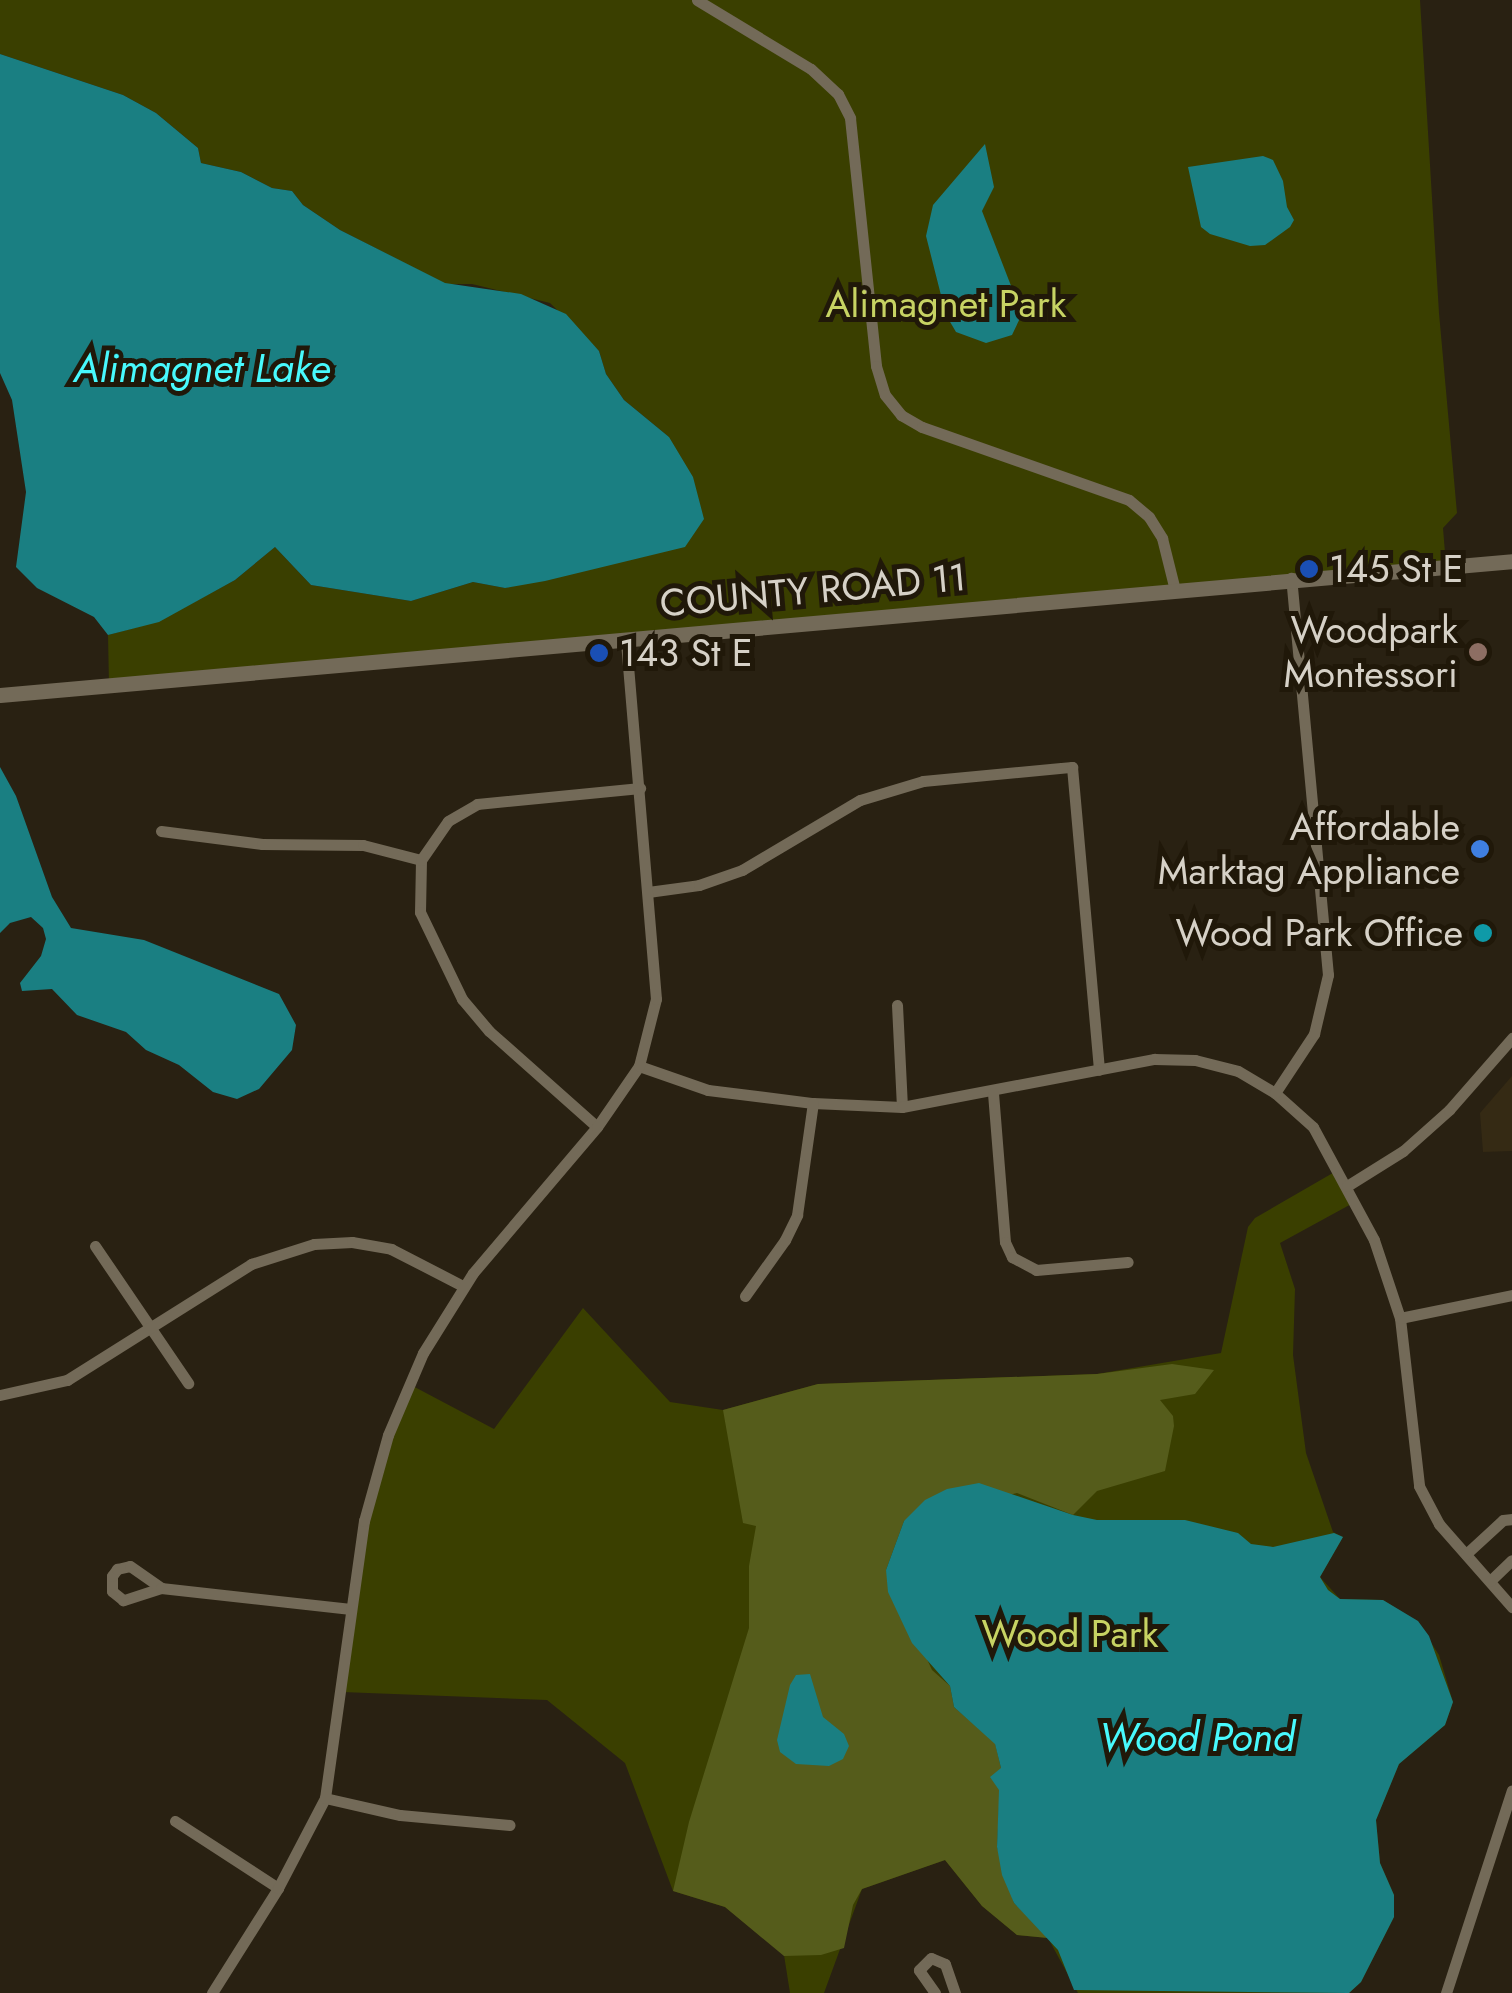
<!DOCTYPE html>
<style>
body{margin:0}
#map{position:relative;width:1512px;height:1993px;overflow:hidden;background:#292112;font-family:Jost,sans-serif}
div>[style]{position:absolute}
.built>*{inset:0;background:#352a14}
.green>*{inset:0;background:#3a3f00}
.forest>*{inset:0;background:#555c1b}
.water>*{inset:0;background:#1a7f82}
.street>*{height:11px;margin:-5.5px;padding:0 5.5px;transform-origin:5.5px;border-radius:5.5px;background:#736a58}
.secondary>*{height:15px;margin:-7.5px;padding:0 7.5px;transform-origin:7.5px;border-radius:7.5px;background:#736a58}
.dots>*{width:28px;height:28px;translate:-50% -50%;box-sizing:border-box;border:5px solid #201809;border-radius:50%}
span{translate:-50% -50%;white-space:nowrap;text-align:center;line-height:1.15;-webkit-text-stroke:10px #201809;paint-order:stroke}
.park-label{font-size:38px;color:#c7d363}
.poi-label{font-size:38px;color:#d6d1c7}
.left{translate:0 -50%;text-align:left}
.right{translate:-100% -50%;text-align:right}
.street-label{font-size:38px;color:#d6d1c7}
.water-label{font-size:40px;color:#48f9fd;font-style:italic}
</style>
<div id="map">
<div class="built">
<div style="clip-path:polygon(1512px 1076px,1512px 1151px,1483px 1152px,1480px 1113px)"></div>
</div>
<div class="green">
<div style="clip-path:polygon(0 0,1420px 0,1439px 313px,1457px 513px,1443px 528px,1446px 565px,109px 685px,108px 635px,159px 621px,235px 580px,275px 547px,311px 585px,411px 601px,473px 582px,505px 588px,650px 555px,669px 437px,624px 400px,606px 374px,599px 351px,550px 303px,472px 284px,445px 284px,340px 230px,303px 205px,292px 191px,272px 188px,241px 172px,201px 163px,198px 148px,156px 113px,123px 95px,0 54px)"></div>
<div style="clip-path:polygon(1338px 1170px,1355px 1202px,1280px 1243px,1295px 1289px,1293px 1355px,1306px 1453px,1333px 1532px,1343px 1537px,1320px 1577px,1340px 1599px,1383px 1600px,1418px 1622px,1439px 1655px,1453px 1702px,1445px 1725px,1399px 1764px,1376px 1820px,1380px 1863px,1394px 1895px,1394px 1917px,1361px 1982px,1349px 1993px,1078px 1993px,1048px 1938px,1017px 1935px,982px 1906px,945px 1860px,862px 1889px,824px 1993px,790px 1993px,784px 1955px,725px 1907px,673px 1891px,625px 1763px,547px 1700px,342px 1692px,364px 1521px,409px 1384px,494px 1429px,583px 1308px,670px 1402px,723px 1410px,818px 1384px,1097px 1374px,1221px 1353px,1248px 1227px,1255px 1218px)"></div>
</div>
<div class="forest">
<div style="clip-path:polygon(1172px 1364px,1214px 1370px,1195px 1394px,1160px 1400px,1173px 1416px,1174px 1426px,1165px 1471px,1097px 1491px,1073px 1515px,1017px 1493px,904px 1521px,886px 1570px,932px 1670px,950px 1686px,954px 1707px,995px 1743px,1001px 1768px,997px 1847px,1014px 1903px,1048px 1938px,1017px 1935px,982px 1906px,945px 1860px,862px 1889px,853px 1905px,844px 1948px,821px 1955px,784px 1956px,725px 1907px,673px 1891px,689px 1822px,749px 1628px,749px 1566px,756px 1526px,743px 1523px,723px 1410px,818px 1384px,1097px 1374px)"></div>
</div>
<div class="water">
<div style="clip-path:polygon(0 54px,123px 95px,156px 113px,198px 148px,201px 163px,241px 172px,272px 188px,292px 191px,303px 205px,340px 230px,445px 283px,521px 294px,566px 314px,599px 351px,606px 374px,624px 400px,669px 437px,693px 477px,704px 519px,685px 547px,545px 581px,505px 588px,473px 582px,411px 601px,311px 585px,275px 547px,235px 580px,159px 622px,108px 635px,94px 617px,37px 588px,16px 567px,26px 492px,12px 400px,0 373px)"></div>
<div style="clip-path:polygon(985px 144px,994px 187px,982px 211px,1022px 314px,1012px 335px,986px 343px,956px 332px,946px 315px,926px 236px,933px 205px)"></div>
<div style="clip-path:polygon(1263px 156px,1273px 160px,1283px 181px,1287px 207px,1294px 220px,1290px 227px,1265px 245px,1250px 246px,1210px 234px,1201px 227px,1188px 167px)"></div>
<div style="clip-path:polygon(0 767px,16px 796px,52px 897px,71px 928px,144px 940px,279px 994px,296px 1025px,292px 1050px,259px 1089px,237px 1099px,213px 1092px,179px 1065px,146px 1050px,126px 1032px,77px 1015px,52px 989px,22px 991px,20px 983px,41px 956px,46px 939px,43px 928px,31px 917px,10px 923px,0 933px)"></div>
<div style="clip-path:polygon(979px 1483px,1073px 1515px,1097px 1520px,1185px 1520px,1238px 1533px,1251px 1544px,1273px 1547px,1334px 1533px,1343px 1537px,1320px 1577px,1328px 1590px,1340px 1599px,1383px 1600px,1418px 1621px,1429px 1636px,1453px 1702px,1445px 1725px,1399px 1764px,1376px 1820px,1380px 1863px,1394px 1895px,1394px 1917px,1361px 1982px,1349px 1993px,1074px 1990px,1058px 1950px,1014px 1903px,1002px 1875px,997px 1847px,999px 1790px,990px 1777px,1001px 1768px,995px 1744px,954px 1707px,950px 1686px,912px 1643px,888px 1592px,886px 1570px,904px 1521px,925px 1500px,947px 1489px)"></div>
<div style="clip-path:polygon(810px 1674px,823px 1717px,844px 1734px,849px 1746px,843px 1759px,829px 1766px,796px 1764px,780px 1752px,777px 1740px,790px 1685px,796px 1675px)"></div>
</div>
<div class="street">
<div style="left:697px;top:0;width:133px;rotate:31.2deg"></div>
<div style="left:811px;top:69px;width:37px;rotate:43deg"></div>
<div style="left:838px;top:94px;width:27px;rotate:63deg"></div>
<div style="left:850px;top:118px;width:249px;rotate:84deg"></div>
<div style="left:876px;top:366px;width:30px;rotate:73deg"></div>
<div style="left:885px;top:395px;width:26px;rotate:51deg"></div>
<div style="left:901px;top:415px;width:24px;rotate:30deg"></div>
<div style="left:922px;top:427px;width:219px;rotate:19.4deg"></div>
<div style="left:1129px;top:500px;width:26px;rotate:40deg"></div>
<div style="left:1149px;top:517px;width:25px;rotate:58deg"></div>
<div style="left:1162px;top:538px;width:54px;rotate:76deg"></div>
<div style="left:161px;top:831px;width:102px;rotate:7.3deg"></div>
<div style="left:262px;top:844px;width:101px;rotate:0.6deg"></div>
<div style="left:363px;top:845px;width:60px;rotate:14.5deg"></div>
<div style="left:421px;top:860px;width:52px;rotate:91.1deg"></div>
<div style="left:420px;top:912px;width:97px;rotate:64.2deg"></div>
<div style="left:462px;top:999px;width:42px;rotate:49.8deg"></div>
<div style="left:489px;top:1031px;width:144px;rotate:41.6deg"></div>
<div style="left:421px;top:860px;width:47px;rotate:-55.3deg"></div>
<div style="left:448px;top:821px;width:34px;rotate:-30deg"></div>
<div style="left:477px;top:804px;width:164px;rotate:-5.6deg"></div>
<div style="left:648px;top:892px;width:51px;rotate:-7.8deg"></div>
<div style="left:699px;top:885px;width:46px;rotate:-19.2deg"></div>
<div style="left:742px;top:870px;width:137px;rotate:-30.7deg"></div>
<div style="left:860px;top:800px;width:66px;rotate:-16.8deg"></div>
<div style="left:923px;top:781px;width:150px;rotate:-5.4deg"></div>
<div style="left:1072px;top:767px;width:304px;rotate:84.9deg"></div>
<div style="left:897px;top:1005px;width:102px;rotate:87.2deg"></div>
<div style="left:639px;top:1066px;width:73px;rotate:19.2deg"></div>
<div style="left:708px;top:1090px;width:106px;rotate:7.1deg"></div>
<div style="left:813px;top:1103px;width:89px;rotate:2.6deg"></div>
<div style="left:902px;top:1107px;width:257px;rotate:-10.8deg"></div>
<div style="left:1154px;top:1059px;width:41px;rotate:1.4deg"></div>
<div style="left:1195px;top:1060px;width:44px;rotate:14.3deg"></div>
<div style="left:1238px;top:1071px;width:43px;rotate:30.7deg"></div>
<div style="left:1275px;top:1093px;width:51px;rotate:41.8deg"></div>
<div style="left:1313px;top:1127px;width:128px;rotate:61.6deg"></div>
<div style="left:1374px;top:1240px;width:82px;rotate:71.6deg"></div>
<div style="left:1400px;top:1318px;width:169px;rotate:83.5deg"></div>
<div style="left:1419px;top:1486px;width:43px;rotate:62.2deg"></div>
<div style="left:1439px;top:1524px;width:111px;rotate:48.7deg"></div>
<div style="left:993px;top:1093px;width:149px;rotate:85.4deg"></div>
<div style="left:1005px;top:1242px;width:17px;rotate:65deg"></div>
<div style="left:1012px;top:1257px;width:27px;rotate:28deg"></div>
<div style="left:1036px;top:1270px;width:92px;rotate:-5deg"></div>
<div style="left:1275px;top:1093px;width:71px;rotate:-56.5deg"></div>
<div style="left:1314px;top:1034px;width:61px;rotate:-76.7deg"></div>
<div style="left:1328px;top:975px;width:399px;rotate:-95.3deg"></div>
<div style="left:1347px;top:1186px;width:66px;rotate:-32deg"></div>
<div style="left:1403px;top:1151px;width:62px;rotate:-41.7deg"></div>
<div style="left:1449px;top:1110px;width:96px;rotate:-48.8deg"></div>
<div style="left:95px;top:1246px;width:166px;rotate:55.8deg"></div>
<div style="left:745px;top:1296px;width:69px;rotate:-54.5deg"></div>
<div style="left:785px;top:1240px;width:28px;rotate:-64deg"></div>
<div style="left:797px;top:1215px;width:113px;rotate:-81.9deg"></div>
<div style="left:1400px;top:1318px;width:114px;rotate:-11.6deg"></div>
<div style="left:0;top:1395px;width:69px;rotate:-12.6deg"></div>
<div style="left:67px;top:1380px;width:218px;rotate:-32.2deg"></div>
<div style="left:251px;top:1264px;width:66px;rotate:-17.6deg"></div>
<div style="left:314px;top:1244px;width:38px;rotate:-3deg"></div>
<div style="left:352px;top:1242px;width:40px;rotate:10deg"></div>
<div style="left:391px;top:1249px;width:81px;rotate:27.2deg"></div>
<div style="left:1466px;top:1554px;width:50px;rotate:-42.6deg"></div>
<div style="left:1503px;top:1520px;width:9px;rotate:-6deg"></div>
<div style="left:1490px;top:1581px;width:30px;rotate:-44deg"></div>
<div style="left:161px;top:1588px;width:40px;rotate:162deg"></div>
<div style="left:123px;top:1600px;width:14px;rotate:-141deg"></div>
<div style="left:112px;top:1591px;width:15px;rotate:-90deg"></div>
<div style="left:112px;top:1576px;width:9px;rotate:-54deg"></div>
<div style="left:117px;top:1569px;width:13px;rotate:-13deg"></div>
<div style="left:130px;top:1566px;width:38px;rotate:35deg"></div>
<div style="left:161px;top:1588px;width:191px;rotate:6.3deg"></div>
<div style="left:325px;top:1798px;width:77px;rotate:12.8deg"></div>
<div style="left:400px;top:1815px;width:110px;rotate:5.2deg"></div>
<div style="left:175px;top:1821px;width:123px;rotate:33deg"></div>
<div style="left:212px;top:1993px;width:124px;rotate:-57.8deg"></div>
<div style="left:278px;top:1888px;width:102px;rotate:-62.4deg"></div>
<div style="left:325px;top:1798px;width:280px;rotate:-82deg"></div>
<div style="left:364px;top:1521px;width:89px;rotate:-74.4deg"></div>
<div style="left:388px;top:1435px;width:89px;rotate:-66.9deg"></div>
<div style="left:423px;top:1353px;width:94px;rotate:-58deg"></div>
<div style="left:473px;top:1273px;width:192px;rotate:-49.7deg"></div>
<div style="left:597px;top:1127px;width:74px;rotate:-55.5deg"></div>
<div style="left:639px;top:1066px;width:69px;rotate:-75.8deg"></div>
<div style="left:656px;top:999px;width:361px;rotate:-94.8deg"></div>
<div style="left:935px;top:1993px;width:28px;rotate:-125deg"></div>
<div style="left:919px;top:1970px;width:17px;rotate:-45deg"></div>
<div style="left:931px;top:1958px;width:15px;rotate:23deg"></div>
<div style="left:945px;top:1964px;width:31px;rotate:71deg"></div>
<div style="left:1446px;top:1993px;width:213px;rotate:-72deg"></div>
</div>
<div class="secondary">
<div style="left:0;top:695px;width:1518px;rotate:-5.06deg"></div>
</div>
<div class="dots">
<div style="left:1309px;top:569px;background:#1a4fb4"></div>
<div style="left:1478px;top:652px;background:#8d6e63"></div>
<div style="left:599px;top:653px;background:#1a4fb4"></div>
<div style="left:1480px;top:849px;background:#3f7fe0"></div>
<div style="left:1483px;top:933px;background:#0f9aa8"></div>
</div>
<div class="park-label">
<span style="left:946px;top:304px">Alimagnet Park</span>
<span style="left:1070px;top:1634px">Wood Park</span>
</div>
<div class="poi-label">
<span class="left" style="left:1329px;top:569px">145 St E</span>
<span class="right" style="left:1458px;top:652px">Woodpark<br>Montessori</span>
<span class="left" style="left:619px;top:653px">143 St E</span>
<span class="right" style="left:1460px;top:849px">Affordable<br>Marktag Appliance</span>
<span class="right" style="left:1463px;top:933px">Wood Park Office</span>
</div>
<div class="street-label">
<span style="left:813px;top:590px;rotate:-5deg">COUNTY ROAD 11</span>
</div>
<div class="water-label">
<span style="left:202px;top:368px">Alimagnet Lake</span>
<span style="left:1197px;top:1737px">Wood Pond</span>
</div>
</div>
